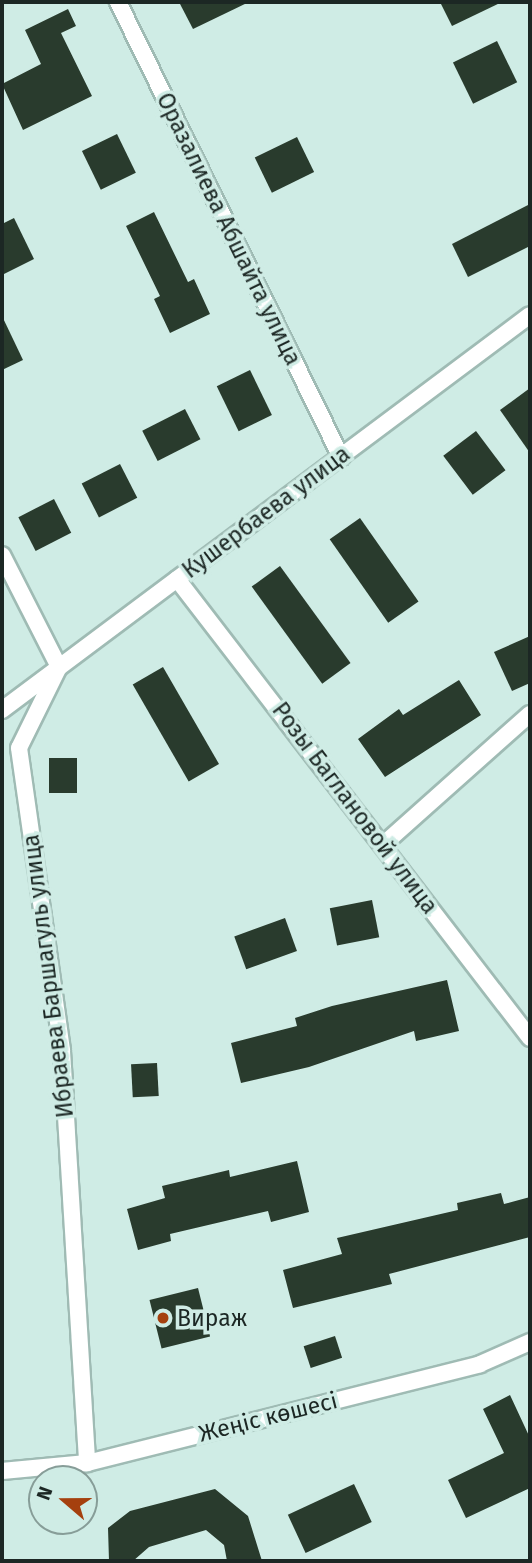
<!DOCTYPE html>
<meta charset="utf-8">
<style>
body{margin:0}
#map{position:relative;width:532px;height:1563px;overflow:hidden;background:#cfece5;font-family:"Fira Sans",sans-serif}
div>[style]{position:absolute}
.building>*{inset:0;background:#293b2d;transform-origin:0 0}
.roads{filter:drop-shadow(2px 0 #9fbbb4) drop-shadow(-2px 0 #9fbbb4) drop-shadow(0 2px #9fbbb4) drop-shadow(0 -2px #9fbbb4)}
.street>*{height:16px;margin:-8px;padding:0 8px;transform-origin:8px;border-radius:8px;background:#fff}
.dots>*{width:19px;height:19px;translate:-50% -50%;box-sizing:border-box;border:4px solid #cfece5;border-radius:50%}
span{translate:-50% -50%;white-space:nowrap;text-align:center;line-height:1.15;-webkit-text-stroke:7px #cfece5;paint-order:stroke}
.street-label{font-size:23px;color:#1c2724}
.poi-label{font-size:23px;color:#1c2724}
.left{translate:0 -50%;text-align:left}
.frame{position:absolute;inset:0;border:4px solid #1c2724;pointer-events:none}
.north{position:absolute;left:28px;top:1465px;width:70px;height:70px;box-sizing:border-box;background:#cfece5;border:2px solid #879d98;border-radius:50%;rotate:290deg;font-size:19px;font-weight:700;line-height:28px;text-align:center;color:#1c2724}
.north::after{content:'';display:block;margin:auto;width:24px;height:32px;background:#a5400e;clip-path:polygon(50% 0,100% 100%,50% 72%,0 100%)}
</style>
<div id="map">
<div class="building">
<div style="clip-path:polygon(179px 2px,249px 2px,193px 29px)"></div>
<div style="clip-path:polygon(440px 2px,502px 2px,452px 26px)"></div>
<div style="clip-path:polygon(68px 9px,76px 26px,61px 33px,92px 96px,23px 130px,2px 84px,41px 64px,25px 30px)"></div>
<div style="left:497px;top:41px;width:46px;height:49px;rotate:64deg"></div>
<div style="left:117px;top:134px;width:43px;height:39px;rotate:64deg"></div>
<div style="left:297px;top:137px;width:39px;height:47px;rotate:64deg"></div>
<div style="clip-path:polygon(530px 204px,530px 246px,468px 277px,452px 244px)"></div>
<div style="clip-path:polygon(154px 212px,188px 282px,194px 279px,210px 314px,170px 333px,154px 299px,160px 296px,126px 226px)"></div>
<div style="clip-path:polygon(14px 218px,34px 259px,2px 275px,2px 224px)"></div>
<div style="clip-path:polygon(2px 316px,23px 360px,2px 370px)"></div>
<div style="left:250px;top:370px;width:50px;height:37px;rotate:64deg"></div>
<div style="clip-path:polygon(530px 388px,530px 453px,500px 410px)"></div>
<div style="left:185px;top:409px;width:34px;height:48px;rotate:63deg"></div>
<div style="left:476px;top:431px;width:49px;height:41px;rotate:53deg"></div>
<div style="left:120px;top:464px;width:38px;height:43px;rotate:63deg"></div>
<div style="left:54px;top:499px;width:38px;height:40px;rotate:63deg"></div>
<div style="left:360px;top:518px;width:102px;height:37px;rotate:55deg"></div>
<div style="left:280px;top:566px;width:120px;height:35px;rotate:54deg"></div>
<div style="clip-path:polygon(530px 636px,530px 683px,512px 691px,494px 652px)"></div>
<div style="left:163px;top:667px;width:112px;height:35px;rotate:60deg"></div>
<div style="clip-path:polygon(459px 680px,481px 715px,385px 777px,358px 739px,399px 709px,403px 715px)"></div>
<div style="left:49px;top:758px;width:28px;height:35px"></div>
<div style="left:372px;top:900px;width:38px;height:43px;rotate:79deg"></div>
<div style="left:285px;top:918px;width:35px;height:54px;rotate:70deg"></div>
<div style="clip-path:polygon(447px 980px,459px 1031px,416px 1041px,414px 1031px,309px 1067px,241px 1083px,231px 1043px,297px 1026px,295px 1018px,332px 1006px)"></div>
<div style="left:157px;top:1063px;width:33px;height:26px;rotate:87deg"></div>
<div style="clip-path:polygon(297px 1161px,309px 1212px,271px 1222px,268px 1211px,170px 1234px,171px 1241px,138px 1250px,127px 1209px,165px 1198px,162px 1186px,229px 1170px,230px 1177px)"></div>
<div style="clip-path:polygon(501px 1193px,504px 1204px,530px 1197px,530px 1237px,389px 1274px,392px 1284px,293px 1308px,283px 1270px,342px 1254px,337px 1238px,458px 1210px,457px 1203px)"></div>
<div style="left:198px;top:1288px;width:50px;height:50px;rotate:76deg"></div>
<div style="left:335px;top:1336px;width:23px;height:33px;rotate:72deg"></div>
<div style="clip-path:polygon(510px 1395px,530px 1438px,530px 1488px,466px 1518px,448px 1480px,504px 1453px,483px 1409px)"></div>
<div style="left:354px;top:1484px;width:42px;height:73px;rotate:65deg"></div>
<div style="clip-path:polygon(215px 1489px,248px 1516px,262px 1561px,227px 1561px,224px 1545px,206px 1530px,149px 1547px,133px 1561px,109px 1561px,108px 1528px,130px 1511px)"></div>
</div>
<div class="roads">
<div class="street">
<div style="left:118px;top:2px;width:507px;rotate:63.89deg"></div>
<div style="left:2px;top:555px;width:126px;rotate:63deg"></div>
<div style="left:59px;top:667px;width:90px;rotate:116.3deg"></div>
<div style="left:19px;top:748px;width:306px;rotate:81.9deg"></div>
<div style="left:62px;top:1051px;width:413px;rotate:86.5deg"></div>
<div style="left:177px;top:579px;width:579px;rotate:52.44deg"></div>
<div style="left:2px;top:710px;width:659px;rotate:-36.8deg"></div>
<div style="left:385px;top:843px;width:194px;rotate:-41.7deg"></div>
<div style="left:2px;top:1471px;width:85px;rotate:-5.4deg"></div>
<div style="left:87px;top:1463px;width:405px;rotate:-14.1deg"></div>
<div style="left:480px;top:1364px;width:55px;rotate:-23.7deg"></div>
</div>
</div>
<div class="dots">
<div style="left:163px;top:1318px;background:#a5400e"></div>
</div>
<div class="street-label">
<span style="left:229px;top:229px;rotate:64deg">Оразалиева Абшайта улица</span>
<span style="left:266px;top:512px;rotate:-37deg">Кушербаева улица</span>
<span style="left:355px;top:808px;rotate:53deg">Розы Баглановой улица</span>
<span style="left:48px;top:976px;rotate:-97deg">Ибраева Баршагуль улица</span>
<span style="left:268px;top:1417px;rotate:-14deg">Жеңіс көшесі</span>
</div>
<div class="poi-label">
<span class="left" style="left:177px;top:1318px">Вираж</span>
</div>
<div class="frame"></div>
<div class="north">N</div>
</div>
